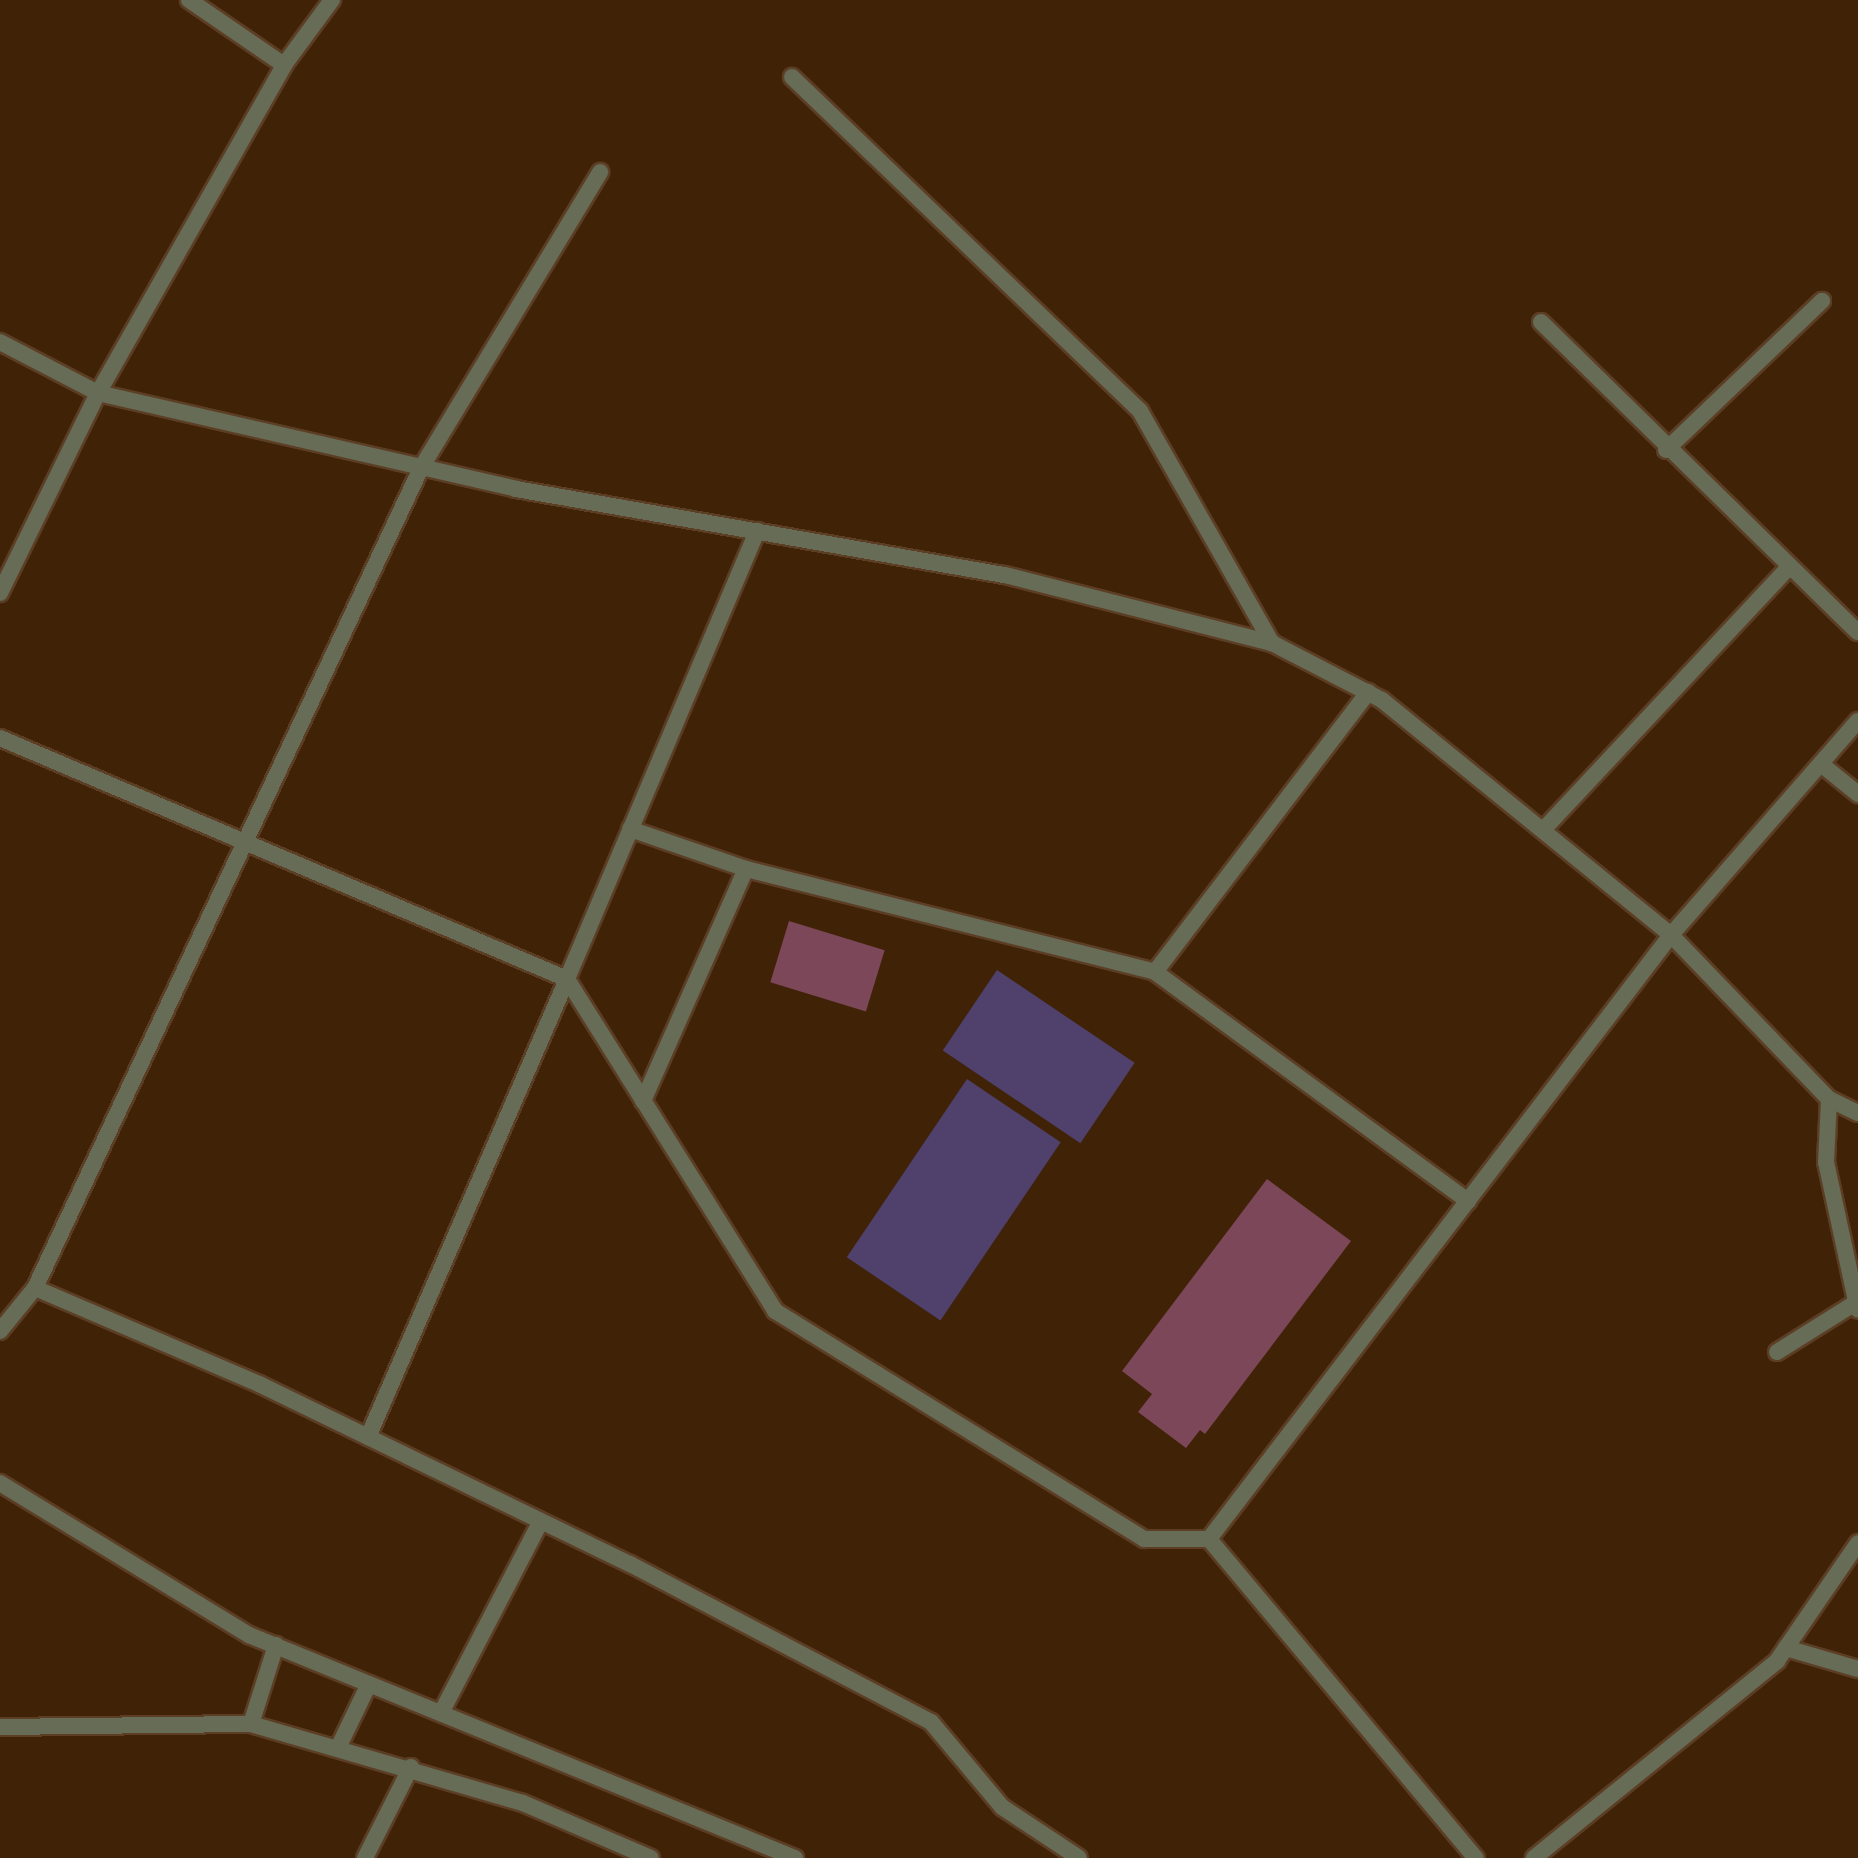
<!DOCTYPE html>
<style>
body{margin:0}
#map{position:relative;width:1858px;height:1858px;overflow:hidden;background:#402207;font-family:Cabin,sans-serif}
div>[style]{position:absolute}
.green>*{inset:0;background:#4f406c;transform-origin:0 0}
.building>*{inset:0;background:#7b4759;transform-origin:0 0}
.roads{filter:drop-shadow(2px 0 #5c3e25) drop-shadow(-2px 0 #5c3e25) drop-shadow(0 2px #5c3e25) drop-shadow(0 -2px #5c3e25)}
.street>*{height:16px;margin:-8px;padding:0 8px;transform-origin:8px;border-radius:8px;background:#666c56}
span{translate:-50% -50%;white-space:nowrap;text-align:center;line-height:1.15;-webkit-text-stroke:7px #351800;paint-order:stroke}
</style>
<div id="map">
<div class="green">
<div style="left:997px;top:970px;width:166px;height:97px;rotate:34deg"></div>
<div style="left:967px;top:1079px;width:113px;height:215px;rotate:34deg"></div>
</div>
<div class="building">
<div style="left:789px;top:921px;width:100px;height:64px;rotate:17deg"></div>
<div style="clip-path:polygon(1267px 1179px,1351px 1241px,1205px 1434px,1200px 1430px,1186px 1448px,1138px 1412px,1152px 1394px,1122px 1371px)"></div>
</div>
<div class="roads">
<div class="street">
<div style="left:189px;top:0;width:115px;rotate:34.4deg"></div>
<div style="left:792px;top:77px;width:482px;rotate:43.8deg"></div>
<div style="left:1140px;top:411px;width:267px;rotate:60.4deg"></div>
<div style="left:1541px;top:322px;width:443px;rotate:44.4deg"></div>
<div style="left:0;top:342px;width:110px;rotate:27.5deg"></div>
<div style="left:98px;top:393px;width:429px;rotate:12.9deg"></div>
<div style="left:516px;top:489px;width:497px;rotate:10deg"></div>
<div style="left:1005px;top:575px;width:276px;rotate:14.3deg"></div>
<div style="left:1272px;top:643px;width:124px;rotate:27.4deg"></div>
<div style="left:1382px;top:700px;width:372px;rotate:39.1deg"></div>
<div style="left:1671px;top:935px;width:228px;rotate:46.1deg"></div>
<div style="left:1829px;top:1099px;width:32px;rotate:26deg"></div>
<div style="left:1666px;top:450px;width:216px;rotate:-43.7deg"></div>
<div style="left:0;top:593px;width:223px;rotate:-63.9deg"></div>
<div style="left:98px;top:393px;width:377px;rotate:-60.4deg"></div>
<div style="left:284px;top:65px;width:81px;rotate:-53.6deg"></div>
<div style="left:0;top:738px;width:616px;rotate:23.03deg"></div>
<div style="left:567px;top:979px;width:487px;rotate:-67deg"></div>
<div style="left:1821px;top:764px;width:48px;rotate:39deg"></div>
<div style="left:630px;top:829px;width:123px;rotate:19deg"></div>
<div style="left:1543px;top:830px;width:360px;rotate:-46.9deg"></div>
<div style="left:1155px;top:972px;width:352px;rotate:-52.7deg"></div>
<div style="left:567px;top:979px;width:392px;rotate:57.9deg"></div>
<div style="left:775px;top:1311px;width:434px;rotate:31.7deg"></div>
<div style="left:1144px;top:1539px;width:65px"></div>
<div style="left:1209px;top:1539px;width:416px;rotate:50.1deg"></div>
<div style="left:1829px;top:1099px;width:63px;rotate:92.7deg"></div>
<div style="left:1826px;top:1162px;width:151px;rotate:77.8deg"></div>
<div style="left:643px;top:1101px;width:254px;rotate:-66.1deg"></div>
<div style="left:746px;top:869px;width:422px;rotate:14.1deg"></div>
<div style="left:1155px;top:972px;width:388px;rotate:36.2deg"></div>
<div style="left:35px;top:1288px;width:246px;rotate:23.2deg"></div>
<div style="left:261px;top:1385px;width:410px;rotate:25.9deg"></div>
<div style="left:630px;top:1564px;width:340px;rotate:27.7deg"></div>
<div style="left:931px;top:1722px;width:111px;rotate:50.1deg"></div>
<div style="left:1002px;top:1807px;width:92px;rotate:33.5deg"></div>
<div style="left:0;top:1331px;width:55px;rotate:-50.9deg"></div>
<div style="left:35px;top:1288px;width:906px;rotate:-64.79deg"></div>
<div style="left:421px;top:468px;width:346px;rotate:-58.8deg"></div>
<div style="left:1777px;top:1352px;width:89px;rotate:-32.1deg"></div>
<div style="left:368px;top:1437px;width:499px;rotate:-66.5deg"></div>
<div style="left:0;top:1483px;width:292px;rotate:31.4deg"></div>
<div style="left:249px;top:1635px;width:590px;rotate:22.22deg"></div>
<div style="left:1209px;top:1539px;width:760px;rotate:-52.59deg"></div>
<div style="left:1671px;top:935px;width:284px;rotate:-48.9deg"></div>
<div style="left:1786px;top:1648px;width:75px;rotate:16.3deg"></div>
<div style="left:441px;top:1713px;width:216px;rotate:-62.5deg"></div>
<div style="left:251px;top:1724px;width:83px;rotate:-72.4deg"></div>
<div style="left:0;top:1727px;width:251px;rotate:-0.7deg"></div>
<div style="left:251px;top:1724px;width:283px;rotate:16.2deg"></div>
<div style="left:523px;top:1803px;width:139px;rotate:23.3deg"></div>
<div style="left:338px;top:1748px;width:71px;rotate:-64.2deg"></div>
<div style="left:365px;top:1858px;width:102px;rotate:-63.2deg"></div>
<div style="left:1534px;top:1858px;width:313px;rotate:-39deg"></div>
<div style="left:1777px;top:1661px;width:143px;rotate:-55.5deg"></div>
</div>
</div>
</div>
